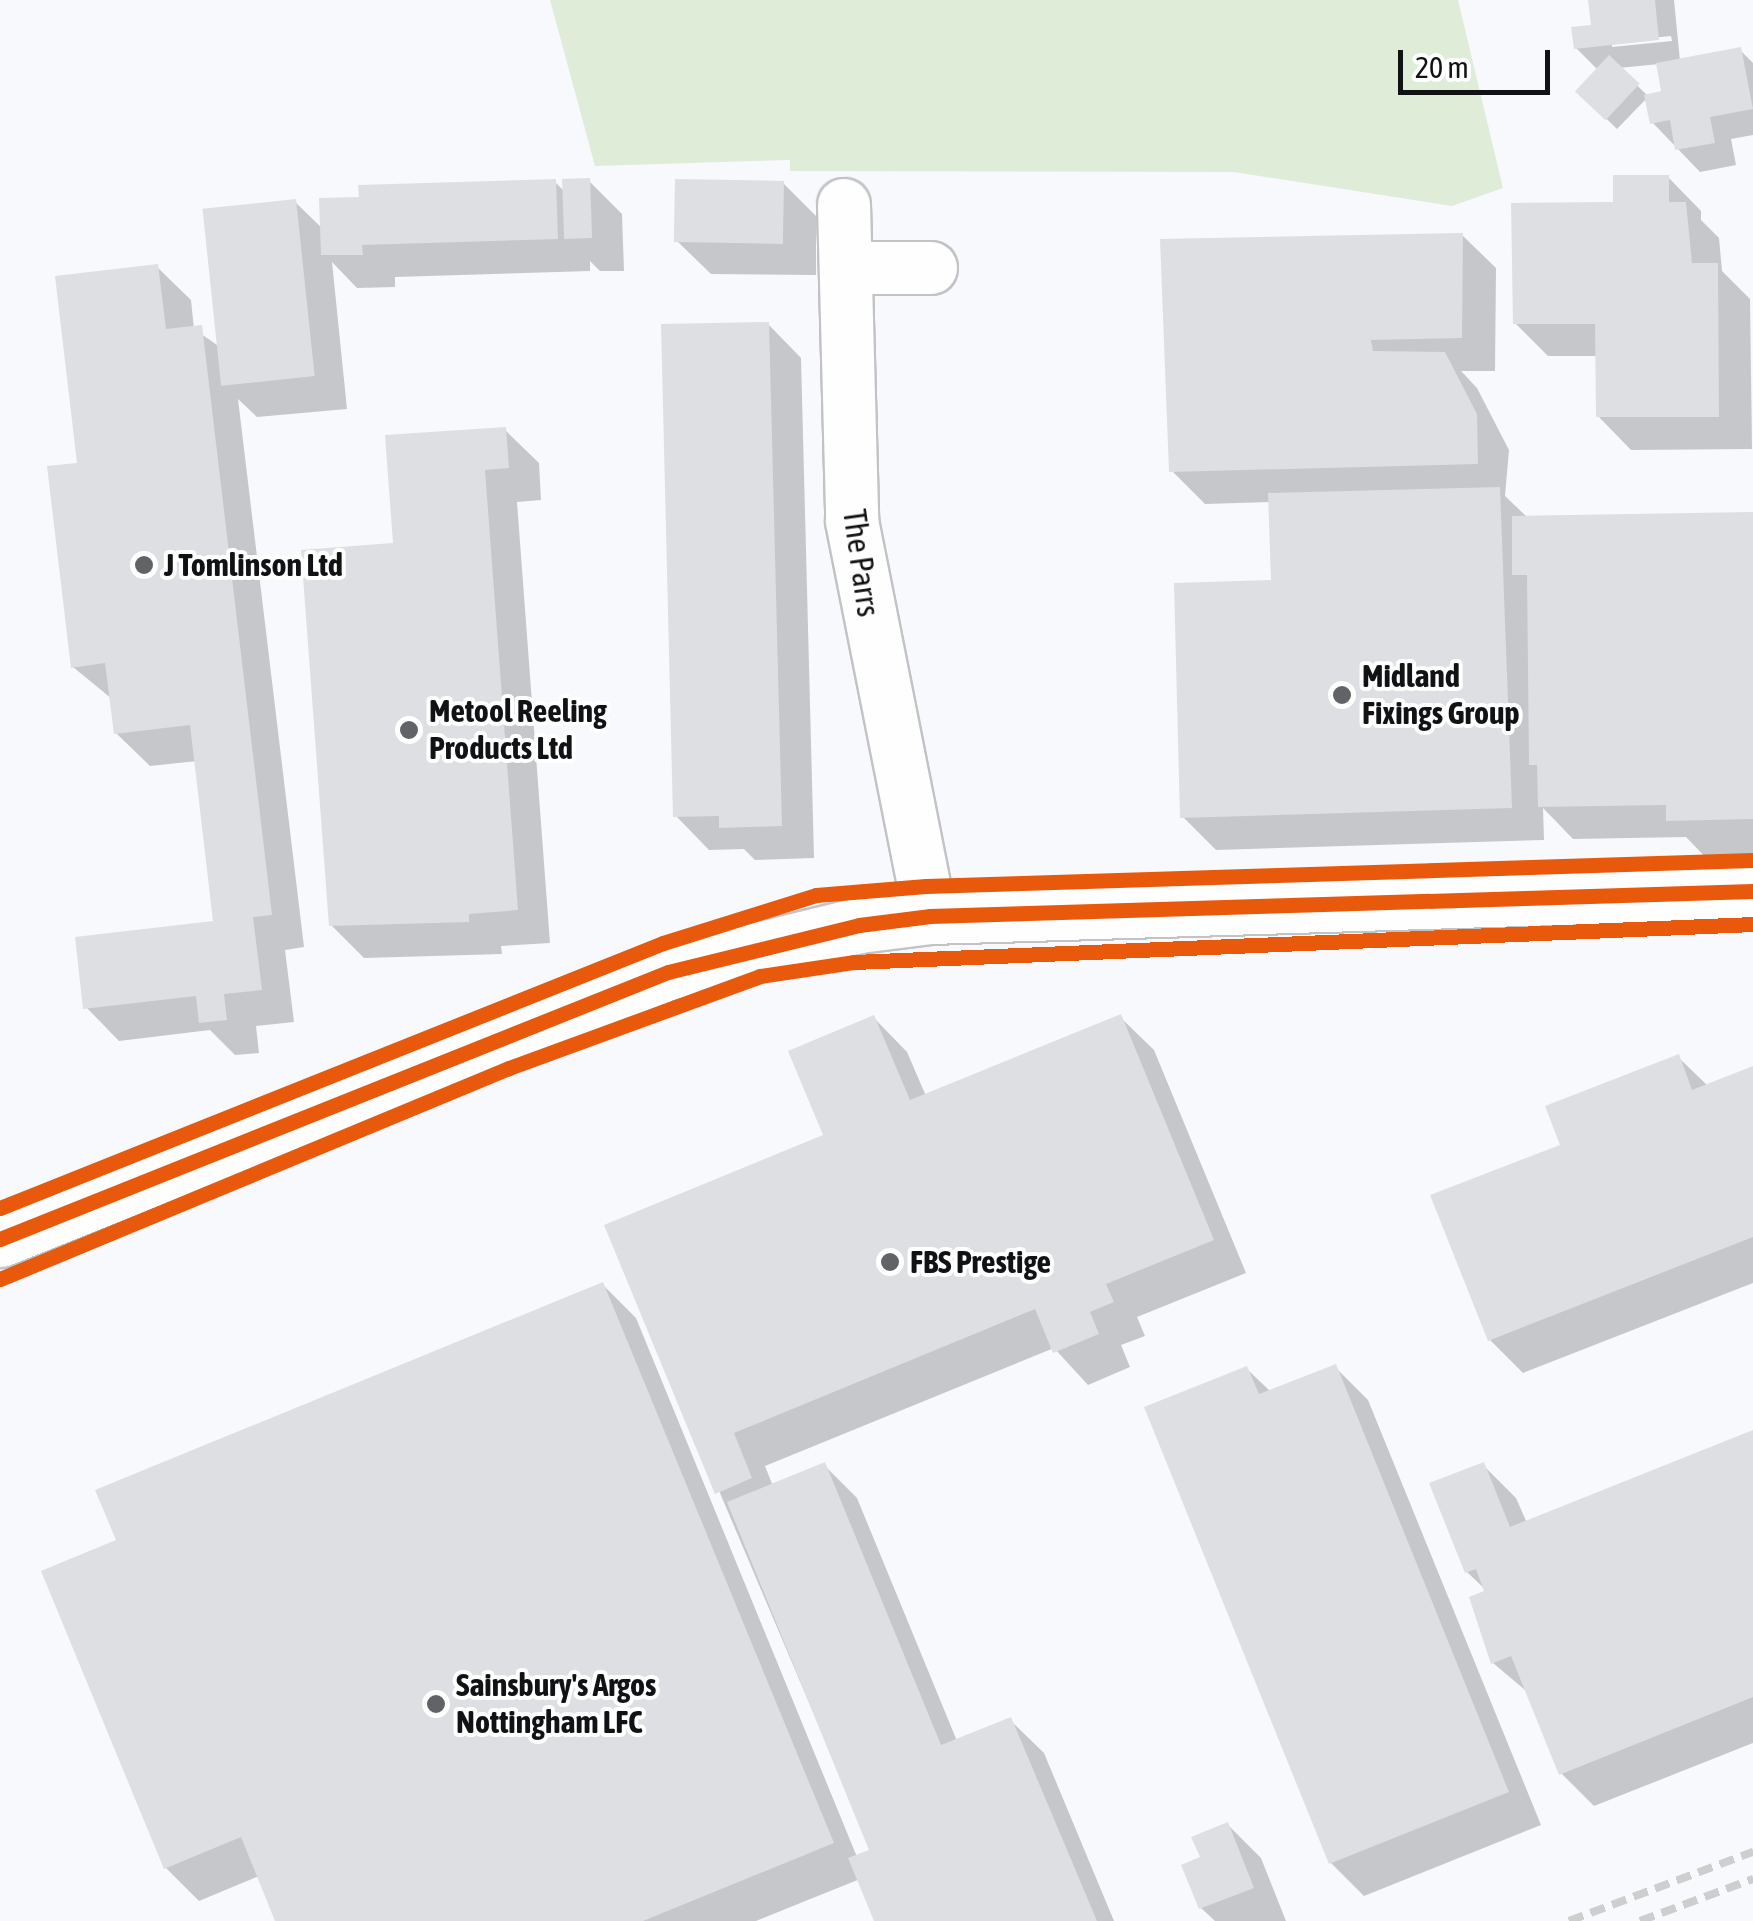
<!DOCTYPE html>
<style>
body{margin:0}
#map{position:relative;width:1753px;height:1921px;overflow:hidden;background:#f7f9fd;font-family:"Asap Condensed",sans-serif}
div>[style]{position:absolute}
.green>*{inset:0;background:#dfecd8}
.shadow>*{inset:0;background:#0003}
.building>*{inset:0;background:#dddfe2;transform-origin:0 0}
.roads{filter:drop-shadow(2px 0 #c1c3c5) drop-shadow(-2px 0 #c1c3c5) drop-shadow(0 2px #c1c3c5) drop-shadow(0 -2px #c1c3c5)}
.street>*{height:52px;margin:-26px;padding:0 26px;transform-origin:26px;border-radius:26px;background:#fefeff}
.secondary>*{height:55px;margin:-27.5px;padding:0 27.5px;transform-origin:27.5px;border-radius:27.5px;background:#fefeff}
.rail>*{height:8px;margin-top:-4px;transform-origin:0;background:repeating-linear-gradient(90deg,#cdcece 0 15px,transparent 0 23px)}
.cycleway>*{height:15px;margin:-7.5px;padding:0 7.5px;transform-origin:7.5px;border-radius:7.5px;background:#e8590c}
.dots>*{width:28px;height:28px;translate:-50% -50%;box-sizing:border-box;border:5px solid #fff;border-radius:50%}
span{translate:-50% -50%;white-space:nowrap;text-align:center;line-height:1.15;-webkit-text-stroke:8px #fff;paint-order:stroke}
.street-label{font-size:32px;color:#111214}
.poi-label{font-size:32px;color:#111214;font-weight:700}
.left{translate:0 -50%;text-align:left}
.scale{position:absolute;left:1398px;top:50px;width:152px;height:45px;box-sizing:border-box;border:5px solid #111214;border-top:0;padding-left:12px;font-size:30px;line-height:35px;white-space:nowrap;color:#111214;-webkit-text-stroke:8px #fff;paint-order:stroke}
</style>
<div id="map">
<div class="green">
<div style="clip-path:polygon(550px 0,1458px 0,1503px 188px,1452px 206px,1234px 172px,790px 171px,790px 160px,595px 166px)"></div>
</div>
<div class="shadow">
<div style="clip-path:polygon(evenodd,1591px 0,1674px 0,1680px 61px,1740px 50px,1753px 63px,1753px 135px,1731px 139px,1736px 165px,1700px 172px,1652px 122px,1647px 98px,1617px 129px,1578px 91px,1598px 70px,1576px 48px,1594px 27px,1591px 0,1671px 36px,1672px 41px,1612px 47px,1612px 42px,1671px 36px,1591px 0,1659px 64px,1664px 93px,1648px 96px,1619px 68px,1659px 64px)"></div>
<div style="clip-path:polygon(1668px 177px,1701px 211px,1701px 220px,1719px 238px,1722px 271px,1750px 299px,1752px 449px,1631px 450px,1598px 416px,1598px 356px,1548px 356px,1515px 323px,1616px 205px)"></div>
<div style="clip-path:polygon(589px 181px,622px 214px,624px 271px,600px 271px,590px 261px,590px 271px,395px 277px,395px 287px,357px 288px,332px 262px,347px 409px,257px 417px,238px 399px,304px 947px,285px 950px,294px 1022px,256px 1026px,259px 1053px,235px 1055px,210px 1030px,119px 1041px,86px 1007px,216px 923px,197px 761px,150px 766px,116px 733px,112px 699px,73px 667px,80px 465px,157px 267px,191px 300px,194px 329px,220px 347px,295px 202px,323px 229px,555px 182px,565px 192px)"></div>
<div style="clip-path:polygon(783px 183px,816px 216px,816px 275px,711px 274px,677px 241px)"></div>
<div style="clip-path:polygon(1462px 235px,1496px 268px,1495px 371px,1461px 371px,1477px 388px,1509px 450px,1505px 496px,1528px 518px,1753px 515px,1753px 862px,1711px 863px,1686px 837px,1573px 839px,1543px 808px,1544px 840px,1216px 850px,1183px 817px,1273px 582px,1271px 502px,1205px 504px,1171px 470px)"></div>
<div style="clip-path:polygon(768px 324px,801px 358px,814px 858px,755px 860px,744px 849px,709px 850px,676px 816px)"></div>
<div style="clip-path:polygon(505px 430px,539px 463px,541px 500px,517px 502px,550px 943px,501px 946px,502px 954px,364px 958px,331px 925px,396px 546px)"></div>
<div style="clip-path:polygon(1120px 1017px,1154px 1050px,1246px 1273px,1137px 1317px,1145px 1336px,1121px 1345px,1130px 1367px,1088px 1385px,1054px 1348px,765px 1466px,773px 1486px,824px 1465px,857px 1498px,957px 1741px,1010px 1720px,1044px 1753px,1114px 1921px,877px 1921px,860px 1879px,756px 1921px,278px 1921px,259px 1876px,199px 1901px,166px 1868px,119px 1541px,603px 1285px,636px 1318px,857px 1857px,872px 1851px,607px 1227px,826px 1136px,874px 1018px,907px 1052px,926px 1096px)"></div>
<div style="clip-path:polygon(1678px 1057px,1708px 1086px,1753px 1069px,1753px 1283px,1523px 1373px,1490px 1340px)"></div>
<div style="clip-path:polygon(1335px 1367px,1368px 1400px,1541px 1825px,1364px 1896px,1331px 1863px,1247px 1369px,1271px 1392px)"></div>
<div style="clip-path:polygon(1753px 1432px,1753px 1743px,1594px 1806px,1561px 1773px,1530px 1694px,1493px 1663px,1488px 1592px,1467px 1572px,1483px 1465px,1516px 1498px,1527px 1523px)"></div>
<div style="clip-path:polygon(1228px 1825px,1261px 1858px,1286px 1921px,1215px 1921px,1201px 1908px,1203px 1859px)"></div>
</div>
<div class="building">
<div style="clip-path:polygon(1588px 0,1655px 0,1659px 40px,1574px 49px,1571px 27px,1591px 25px)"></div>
<div style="clip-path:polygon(1741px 47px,1753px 109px,1710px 117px,1715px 143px,1675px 150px,1670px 120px,1650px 124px,1644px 95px,1661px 91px,1656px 63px)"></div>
<div style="left:1609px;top:55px;width:42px;height:50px;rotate:43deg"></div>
<div style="clip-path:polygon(1613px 175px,1669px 175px,1669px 202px,1686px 202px,1692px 263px,1718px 263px,1719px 417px,1596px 417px,1595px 324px,1513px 324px,1511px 203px,1613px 202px)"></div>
<div style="left:590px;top:178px;width:60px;height:28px;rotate:88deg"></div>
<div style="clip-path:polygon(556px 179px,558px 239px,362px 245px,363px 255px,321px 255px,319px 198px,359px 197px,358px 185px)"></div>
<div style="left:675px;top:179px;width:109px;height:63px;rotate:1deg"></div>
<div style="left:296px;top:199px;width:178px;height:94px;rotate:84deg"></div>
<div style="clip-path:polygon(1463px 233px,1462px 338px,1371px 340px,1373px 351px,1445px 352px,1477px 414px,1478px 464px,1169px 472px,1160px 239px)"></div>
<div style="clip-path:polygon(158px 264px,166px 329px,202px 325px,272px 915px,253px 917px,262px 990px,224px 994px,227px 1020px,199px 1023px,196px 996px,83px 1009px,75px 937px,213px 921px,190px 725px,114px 734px,105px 663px,71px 668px,47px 466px,77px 463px,55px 276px)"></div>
<div style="clip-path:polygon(769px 322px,782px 826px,719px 828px,719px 816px,673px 817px,661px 324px)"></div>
<div style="clip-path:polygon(506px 427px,509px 468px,485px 470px,518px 910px,469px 914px,469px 922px,329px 926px,301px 550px,393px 543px,385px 435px)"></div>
<div style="clip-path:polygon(1500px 487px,1512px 808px,1180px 818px,1174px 583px,1271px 580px,1268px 493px)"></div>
<div style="clip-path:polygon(1753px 512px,1753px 819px,1666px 821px,1666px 805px,1538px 807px,1537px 765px,1529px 765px,1527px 575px,1512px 575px,1512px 516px)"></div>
<div style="clip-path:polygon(1121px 1014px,1214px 1240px,1106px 1284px,1114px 1302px,1090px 1312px,1099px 1334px,1053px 1353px,1035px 1309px,734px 1433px,752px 1478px,715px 1494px,604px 1225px,823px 1135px,788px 1051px,874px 1015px,910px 1100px)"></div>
<div style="clip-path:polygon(1679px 1054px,1692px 1090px,1753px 1066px,1753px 1237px,1488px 1341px,1430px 1195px,1560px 1145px,1545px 1106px)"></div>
<div style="clip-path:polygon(603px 1282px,834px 1843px,643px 1921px,275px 1921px,241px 1837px,164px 1869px,41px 1571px,116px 1540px,95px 1490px)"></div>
<div style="clip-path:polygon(1336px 1364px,1509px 1792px,1329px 1864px,1144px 1407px,1247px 1366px,1259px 1394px)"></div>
<div style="clip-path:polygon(1753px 1430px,1753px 1697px,1559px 1775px,1511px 1656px,1491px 1664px,1469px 1597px,1484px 1591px,1476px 1569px,1465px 1573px,1429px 1483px,1484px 1462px,1510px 1527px)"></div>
<div style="clip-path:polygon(825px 1462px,941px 1745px,1011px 1717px,1097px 1921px,874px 1921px,848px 1858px,869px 1850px,727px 1502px)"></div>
<div style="clip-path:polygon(1228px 1822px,1254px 1888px,1199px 1909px,1181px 1865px,1200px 1857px,1191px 1837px)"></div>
</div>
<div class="roads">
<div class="street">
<div style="left:844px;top:205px;width:316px;rotate:88.5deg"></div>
<div style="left:852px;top:521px;width:403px;rotate:78.8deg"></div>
<div style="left:848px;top:268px;width:83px"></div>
</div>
<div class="secondary">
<div style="left:0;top:1239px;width:719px;rotate:-21.79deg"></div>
<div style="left:668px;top:972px;width:197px;rotate:-13.8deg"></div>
<div style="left:859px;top:925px;width:72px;rotate:-7.2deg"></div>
<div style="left:930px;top:916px;width:823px;rotate:-1.74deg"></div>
</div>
</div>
<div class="rail">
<div style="left:1569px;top:1921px;width:197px;rotate:-20.6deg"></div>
<div style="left:1640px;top:1921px;width:121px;rotate:-20.4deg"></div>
</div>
<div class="cycleway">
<div style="left:0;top:1208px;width:714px;rotate:-21.79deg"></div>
<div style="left:663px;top:943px;width:160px;rotate:-17.4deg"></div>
<div style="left:816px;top:895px;width:110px;rotate:-4.7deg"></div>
<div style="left:926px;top:886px;width:827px;rotate:-1.8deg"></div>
<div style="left:0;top:1239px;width:719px;rotate:-21.79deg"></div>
<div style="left:668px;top:972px;width:197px;rotate:-13.8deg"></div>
<div style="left:859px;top:925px;width:72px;rotate:-7.2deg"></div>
<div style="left:930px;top:916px;width:823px;rotate:-1.74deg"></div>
<div style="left:0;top:1279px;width:551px;rotate:-22.52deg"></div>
<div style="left:509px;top:1068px;width:267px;rotate:-20.1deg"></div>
<div style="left:760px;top:976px;width:95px;rotate:-8.5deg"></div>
<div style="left:854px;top:962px;width:900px;rotate:-2.42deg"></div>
</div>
<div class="dots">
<div style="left:144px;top:565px;background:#626366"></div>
<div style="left:1342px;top:695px;background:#626366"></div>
<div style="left:409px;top:730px;background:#626366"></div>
<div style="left:890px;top:1262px;background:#626366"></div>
<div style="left:436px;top:1704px;background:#626366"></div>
</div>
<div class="street-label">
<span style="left:861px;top:563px;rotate:82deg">The Parrs</span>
</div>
<div class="poi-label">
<span class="left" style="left:164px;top:565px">J Tomlinson Ltd</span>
<span class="left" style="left:1362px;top:695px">Midland<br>Fixings Group</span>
<span class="left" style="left:429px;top:730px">Metool Reeling<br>Products Ltd</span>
<span class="left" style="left:910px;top:1262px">FBS Prestige</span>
<span class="left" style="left:456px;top:1704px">Sainsbury's Argos<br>Nottingham LFC</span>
</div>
<div class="scale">20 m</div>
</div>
